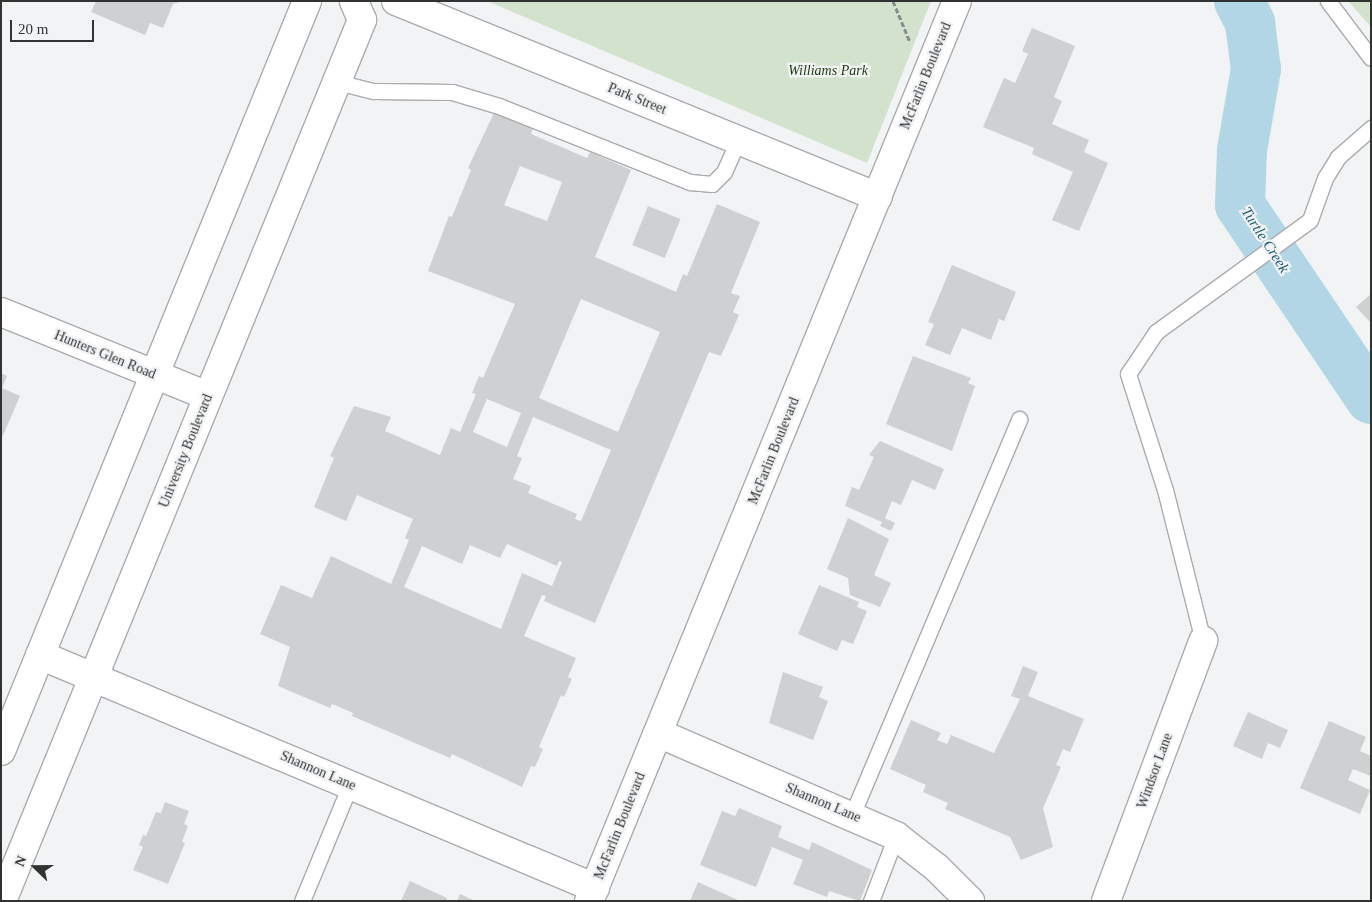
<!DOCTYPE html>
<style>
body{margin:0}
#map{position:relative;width:1372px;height:902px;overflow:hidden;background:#f1f3f5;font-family:"Times New Roman",serif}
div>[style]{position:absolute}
.green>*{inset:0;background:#d3e2cc}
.river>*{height:50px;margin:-25px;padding:0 25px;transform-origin:25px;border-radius:25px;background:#b3d6e6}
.building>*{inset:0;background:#ced0d2;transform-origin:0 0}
.path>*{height:3px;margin-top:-1.5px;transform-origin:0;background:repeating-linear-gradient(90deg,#898b8c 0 5px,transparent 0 7.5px)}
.roads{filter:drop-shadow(1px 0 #a9abad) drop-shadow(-1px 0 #a9abad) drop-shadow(0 1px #a9abad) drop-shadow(0 -1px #a9abad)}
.service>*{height:15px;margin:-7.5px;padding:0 7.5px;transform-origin:7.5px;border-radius:7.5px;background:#fff}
.minor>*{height:28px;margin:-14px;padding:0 14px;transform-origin:14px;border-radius:14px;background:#fff}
.tertiary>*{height:28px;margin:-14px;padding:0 14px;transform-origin:14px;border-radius:14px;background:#fff}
span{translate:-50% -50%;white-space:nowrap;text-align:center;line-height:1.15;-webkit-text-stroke:4.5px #f1f3f5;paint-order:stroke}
.park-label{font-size:14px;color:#1e380e;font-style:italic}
.street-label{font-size:14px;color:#313232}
.water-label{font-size:15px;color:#1a5972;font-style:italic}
.frame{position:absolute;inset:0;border:2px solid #313232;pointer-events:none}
.north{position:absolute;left:10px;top:842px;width:50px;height:50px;-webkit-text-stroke:4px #f1f3f5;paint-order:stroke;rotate:292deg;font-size:14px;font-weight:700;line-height:20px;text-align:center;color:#313232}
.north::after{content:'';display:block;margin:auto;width:18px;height:22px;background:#313232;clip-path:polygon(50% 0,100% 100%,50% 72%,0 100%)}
.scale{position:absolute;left:10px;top:20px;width:84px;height:22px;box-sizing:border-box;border:2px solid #313232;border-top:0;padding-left:6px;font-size:15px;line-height:18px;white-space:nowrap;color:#313232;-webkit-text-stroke:4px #f1f3f5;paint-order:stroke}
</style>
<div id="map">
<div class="green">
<div style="clip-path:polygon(487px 1px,931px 1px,867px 163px)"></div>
<div style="clip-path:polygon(1348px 1px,1371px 1px,1371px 27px)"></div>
</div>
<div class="river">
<div style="left:1239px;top:1px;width:25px;rotate:63deg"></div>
<div style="left:1250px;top:23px;width:46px;rotate:82.6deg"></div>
<div style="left:1256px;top:69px;width:82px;rotate:99.8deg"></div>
<div style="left:1242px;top:150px;width:55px;rotate:92.1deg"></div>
<div style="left:1240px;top:205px;width:234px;rotate:56deg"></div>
</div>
<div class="building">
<div style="clip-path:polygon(96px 1px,179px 1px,179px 2px,173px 4px,163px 28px,150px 23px,145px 35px,91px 12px)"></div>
<div style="clip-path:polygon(1032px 28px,1075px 46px,1054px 97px,1062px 101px,1052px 124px,1089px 140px,1084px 152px,1108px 163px,1079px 231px,1052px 220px,1073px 172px,1032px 154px,1034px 148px,983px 127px,1004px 78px,1015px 83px,1028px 54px,1022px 51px)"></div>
<div style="clip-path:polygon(evenodd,494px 113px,533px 129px,531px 134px,587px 158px,590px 152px,631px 170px,595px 257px,676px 292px,683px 274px,687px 276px,717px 204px,760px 222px,731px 293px,740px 296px,733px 312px,739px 315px,721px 356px,709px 352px,595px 623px,544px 601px,546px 596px,542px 595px,524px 636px,576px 658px,568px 677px,572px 679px,564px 697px,561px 695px,539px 747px,543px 749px,535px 767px,531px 766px,522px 787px,452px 754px,450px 758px,352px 716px,353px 713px,332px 704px,330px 708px,278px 686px,290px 647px,260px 634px,281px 585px,312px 598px,331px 556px,391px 584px,409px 540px,405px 538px,413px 519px,357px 495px,346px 521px,314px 507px,334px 458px,330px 456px,354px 406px,391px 417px,385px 431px,440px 455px,451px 428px,460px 432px,476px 394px,472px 393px,479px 376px,483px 378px,515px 304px,428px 271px,449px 216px,452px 217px,471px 170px,468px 168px,494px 113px,520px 166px,562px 182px,547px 221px,504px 205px,520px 166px,494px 113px,581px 299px,660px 332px,618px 432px,539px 398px,581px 299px,494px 113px,487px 399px,521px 413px,507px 447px,473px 432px,487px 399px,494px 113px,533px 417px,611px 450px,581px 521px,575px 519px,577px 514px,528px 493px,531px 486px,513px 479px,522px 458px,517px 456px,533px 417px,494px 113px,507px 544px,557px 566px,559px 561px,562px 562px,552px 586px,522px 573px,501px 629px,404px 587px,422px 546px,462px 564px,470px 545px,500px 558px,507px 544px)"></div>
<div style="left:648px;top:206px;width:35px;height:42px;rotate:22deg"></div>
<div style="clip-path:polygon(952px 265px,1016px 292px,1004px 321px,999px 319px,991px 340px,962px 328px,950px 355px,925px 345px,934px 324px,928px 322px)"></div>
<div style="clip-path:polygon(1371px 294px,1371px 323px,1356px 307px)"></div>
<div style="clip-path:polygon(913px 356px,971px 378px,968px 383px,975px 386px,952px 451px,886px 424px)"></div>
<div style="clip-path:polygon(1px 373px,7px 376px,2px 388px,20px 396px,1px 440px)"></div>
<div style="clip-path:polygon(880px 441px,944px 469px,935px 490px,912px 480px,901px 505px,892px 501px,885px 518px,895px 523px,891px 531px,880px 526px,882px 522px,845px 506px,852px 487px,859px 490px,874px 457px,869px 455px)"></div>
<div style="clip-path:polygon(848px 518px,889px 539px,874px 575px,891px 583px,880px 607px,850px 595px,848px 578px,827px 569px)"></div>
<div style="clip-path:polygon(819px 585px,859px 602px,857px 607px,867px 611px,853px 644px,842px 640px,837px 651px,798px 634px)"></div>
<div style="clip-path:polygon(1023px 666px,1038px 672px,1028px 696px,1084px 719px,1070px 752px,1063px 749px,1056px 765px,1061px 767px,1043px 808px,1053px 847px,1021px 860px,1010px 837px,945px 809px,948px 803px,923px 792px,926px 785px,890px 769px,911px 720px,941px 733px,937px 740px,947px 744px,951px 735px,994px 753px,1020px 699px,1011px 696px)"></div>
<div style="clip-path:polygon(783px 672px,823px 687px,819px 697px,828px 701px,813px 740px,769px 723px)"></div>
<div style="clip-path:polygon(1248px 712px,1288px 730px,1280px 748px,1268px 743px,1262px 759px,1233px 746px)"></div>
<div style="clip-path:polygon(1329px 721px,1366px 737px,1360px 751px,1371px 756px,1371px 776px,1353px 769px,1348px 780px,1370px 790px,1360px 814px,1300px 788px)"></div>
<div style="clip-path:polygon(165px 802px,189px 811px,184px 824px,188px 826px,182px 842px,185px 843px,168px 884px,133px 870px,143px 847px,139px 845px,143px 835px,146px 836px,156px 812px,161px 813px)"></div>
<div style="clip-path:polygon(739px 808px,782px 826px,778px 837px,809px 850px,812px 842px,872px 870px,860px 901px,829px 891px,827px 897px,793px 884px,803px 860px,772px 847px,756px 887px,700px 865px,722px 811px,735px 816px)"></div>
<div style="clip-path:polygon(410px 881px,447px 898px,446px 901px,401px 901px)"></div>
<div style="clip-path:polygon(698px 882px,740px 901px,690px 901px)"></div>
<div style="clip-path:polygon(460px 894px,475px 901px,457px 901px)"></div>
</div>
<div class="path">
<div style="left:893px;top:1px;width:44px;rotate:67.5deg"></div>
</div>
<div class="roads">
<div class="service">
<div style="left:1328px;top:1px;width:71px;rotate:53deg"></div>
<div style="left:337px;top:82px;width:38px;rotate:14deg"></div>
<div style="left:374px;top:91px;width:78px;rotate:0.7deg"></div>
<div style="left:452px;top:92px;width:49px;rotate:16.6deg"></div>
<div style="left:499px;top:106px;width:206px;rotate:21.7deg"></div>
<div style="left:690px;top:182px;width:22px;rotate:5deg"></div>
<div style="left:712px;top:184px;width:17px;rotate:-45deg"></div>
<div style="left:724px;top:172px;width:35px;rotate:-66deg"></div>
<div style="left:1203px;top:641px;width:156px;rotate:-104.1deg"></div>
<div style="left:1165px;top:490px;width:122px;rotate:-107.7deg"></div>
<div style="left:1128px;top:374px;width:50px;rotate:-56.3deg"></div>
<div style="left:1156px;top:332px;width:190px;rotate:-36deg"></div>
<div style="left:1310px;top:220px;width:45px;rotate:-70.3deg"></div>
<div style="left:1325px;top:178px;width:25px;rotate:-58deg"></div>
<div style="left:1338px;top:157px;width:44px;rotate:-41.3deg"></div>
<div style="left:852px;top:815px;width:430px;rotate:-67.1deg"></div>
<div style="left:302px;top:901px;width:126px;rotate:-67.5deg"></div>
<div style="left:871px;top:901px;width:70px;rotate:-69deg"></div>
</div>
<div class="minor">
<div style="left:396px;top:1px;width:520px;rotate:22.13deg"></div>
<div style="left:1px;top:312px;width:223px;rotate:22.1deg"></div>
<div style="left:40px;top:655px;width:602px;rotate:22.77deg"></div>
<div style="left:658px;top:733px;width:259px;rotate:23.4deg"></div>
<div style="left:896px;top:836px;width:52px;rotate:38deg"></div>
<div style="left:937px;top:868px;width:47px;rotate:45deg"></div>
<div style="left:589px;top:901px;width:972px;rotate:-67.76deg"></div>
<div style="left:1106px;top:901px;width:278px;rotate:-69.5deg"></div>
</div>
<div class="tertiary">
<div style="left:1px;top:751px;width:810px;rotate:-67.8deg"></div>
<div style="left:2px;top:901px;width:952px;rotate:-67.77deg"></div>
<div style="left:362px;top:20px;width:21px;rotate:-113deg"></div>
</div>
</div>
<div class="park-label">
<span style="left:828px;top:71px">Williams Park</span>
</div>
<div class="street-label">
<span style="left:926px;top:76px;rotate:-68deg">McFarlin Boulevard</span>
<span style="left:637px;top:99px;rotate:22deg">Park Street</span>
<span style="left:105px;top:355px;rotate:22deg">Hunters Glen Road</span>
<span style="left:186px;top:451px;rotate:-68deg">University Boulevard</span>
<span style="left:774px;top:451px;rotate:-68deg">McFarlin Boulevard</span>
<span style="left:318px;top:771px;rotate:23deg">Shannon Lane</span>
<span style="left:1155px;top:771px;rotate:-70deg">Windsor Lane</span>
<span style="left:823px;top:803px;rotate:23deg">Shannon Lane</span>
<span style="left:620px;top:826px;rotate:-68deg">McFarlin Boulevard</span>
</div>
<div class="water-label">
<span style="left:1265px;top:240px;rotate:57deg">Turtle Creek</span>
</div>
<div class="frame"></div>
<div class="north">N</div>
<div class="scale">20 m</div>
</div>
